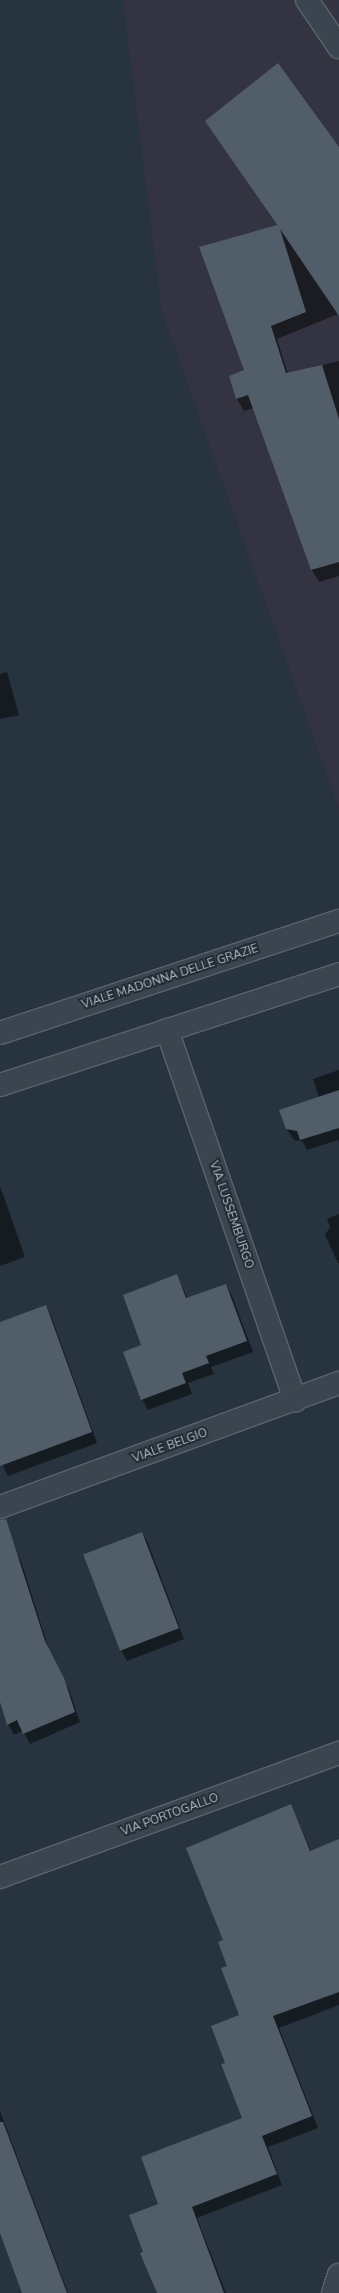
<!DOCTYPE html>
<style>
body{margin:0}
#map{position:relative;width:339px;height:2293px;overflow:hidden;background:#27333f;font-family:"Nunito Sans",sans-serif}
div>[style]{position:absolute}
.medical>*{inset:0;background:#343341}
.shadow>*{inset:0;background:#0007}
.building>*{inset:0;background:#515e6a;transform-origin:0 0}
.roads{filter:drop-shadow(1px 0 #59636d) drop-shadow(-1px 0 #59636d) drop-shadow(0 1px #59636d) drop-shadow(0 -1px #59636d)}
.minor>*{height:22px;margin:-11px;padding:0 11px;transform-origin:11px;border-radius:11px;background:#3b454f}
span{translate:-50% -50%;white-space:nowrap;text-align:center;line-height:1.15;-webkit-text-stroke:4px #202a34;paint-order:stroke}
.street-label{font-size:12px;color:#b8c0ca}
</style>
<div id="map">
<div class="medical">
<div style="clip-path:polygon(123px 0,339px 0,339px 809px,162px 312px)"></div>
</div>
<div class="shadow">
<div style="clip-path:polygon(206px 121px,339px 148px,339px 316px,338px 314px,277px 339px,288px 374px,339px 361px,339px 576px,319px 582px,312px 570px,254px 408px,244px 411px,237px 399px,230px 377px,245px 371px,277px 226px)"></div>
<div style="clip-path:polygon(7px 672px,19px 715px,0 719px,0 674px)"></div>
<div style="clip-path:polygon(339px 1070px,339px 1143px,338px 1140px,307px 1150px,302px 1141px,294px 1140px,287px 1129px,319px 1098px,313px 1079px)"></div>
<div style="clip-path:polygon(0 1186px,25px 1257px,0 1266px)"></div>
<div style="clip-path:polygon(339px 1214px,339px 1263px,338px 1263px,325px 1235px,330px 1227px,327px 1219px)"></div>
<div style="clip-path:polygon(177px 1276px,188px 1299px,226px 1285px,232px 1296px,253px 1352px,211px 1367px,214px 1374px,188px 1383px,192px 1394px,148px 1410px,142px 1399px,142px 1346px)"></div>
<div style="clip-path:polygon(45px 1306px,51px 1316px,97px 1443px,8px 1476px,0 1460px,0 1323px)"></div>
<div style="clip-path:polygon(142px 1533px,148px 1543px,184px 1639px,127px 1661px,121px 1650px,84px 1555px)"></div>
<div style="clip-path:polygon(0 1542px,15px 1550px,21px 1561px,50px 1653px,69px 1690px,80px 1722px,30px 1744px,23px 1731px,14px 1735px,8px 1724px,0 1699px)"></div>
<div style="clip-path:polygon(291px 1806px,311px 1851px,339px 1840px,339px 2005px,279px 2028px,318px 2128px,268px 2147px,282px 2185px,197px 2218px,226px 2293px,158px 2293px,144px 2253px,243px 2119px,227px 2063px,241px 2016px,228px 1966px,225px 1941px)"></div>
<div style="clip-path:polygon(0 2111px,68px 2293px,24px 2293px,0 2230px)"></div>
</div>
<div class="building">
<div style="clip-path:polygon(278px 63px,339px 147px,339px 316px,280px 229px,306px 312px,271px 326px,286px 373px,322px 365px,339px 419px,339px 562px,311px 570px,248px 395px,236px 399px,229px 376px,244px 370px,199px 247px,277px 225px,205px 121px)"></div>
<div style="clip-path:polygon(339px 1090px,339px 1128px,300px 1140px,297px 1131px,286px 1129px,279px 1110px)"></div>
<div style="clip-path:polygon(177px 1274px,186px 1298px,226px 1284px,247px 1341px,206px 1356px,209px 1363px,182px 1373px,186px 1383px,141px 1400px,123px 1352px,141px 1345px,123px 1295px)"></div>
<div style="clip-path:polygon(46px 1305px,92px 1432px,0 1466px,0 1322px)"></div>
<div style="clip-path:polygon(6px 1519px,45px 1641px,64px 1678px,75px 1712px,23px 1734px,17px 1720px,7px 1725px,0 1702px,0 1520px)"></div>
<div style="left:142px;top:1532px;width:103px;height:63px;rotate:69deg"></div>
<div style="clip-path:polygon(291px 1804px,310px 1851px,339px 1839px,339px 1992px,273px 2016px,312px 2116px,262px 2136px,277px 2174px,192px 2207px,224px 2293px,157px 2293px,140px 2253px,143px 2252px,129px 2215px,158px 2204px,141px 2157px,242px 2118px,221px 2064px,225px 2063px,211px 2026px,239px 2015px,221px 1968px,227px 1966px,218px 1942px,223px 1940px,186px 1848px)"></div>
<div style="clip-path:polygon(0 2122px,3px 2122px,67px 2293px,22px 2293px,0 2233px)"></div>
</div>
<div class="roads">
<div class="minor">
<div style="left:307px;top:0;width:57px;rotate:55.8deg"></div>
<div style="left:167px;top:1030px;width:392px;rotate:70.9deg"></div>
<div style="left:0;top:1033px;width:357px;rotate:-18.3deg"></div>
<div style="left:0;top:1085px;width:357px;rotate:-18.1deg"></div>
<div style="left:0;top:1507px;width:361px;rotate:-20.1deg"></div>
<div style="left:0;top:1877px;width:361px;rotate:-20.1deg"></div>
<div style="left:333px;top:2293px;width:19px;rotate:-72deg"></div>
</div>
</div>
<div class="street-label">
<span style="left:170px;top:977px;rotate:-18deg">VIALE MADONNA DELLE GRAZIE</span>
<span style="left:231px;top:1215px;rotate:71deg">VIA LUSSEMBURGO</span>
<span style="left:170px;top:1446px;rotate:-20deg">VIALE BELGIO</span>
<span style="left:170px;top:1815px;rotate:-20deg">VIA PORTOGALLO</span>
</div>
</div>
